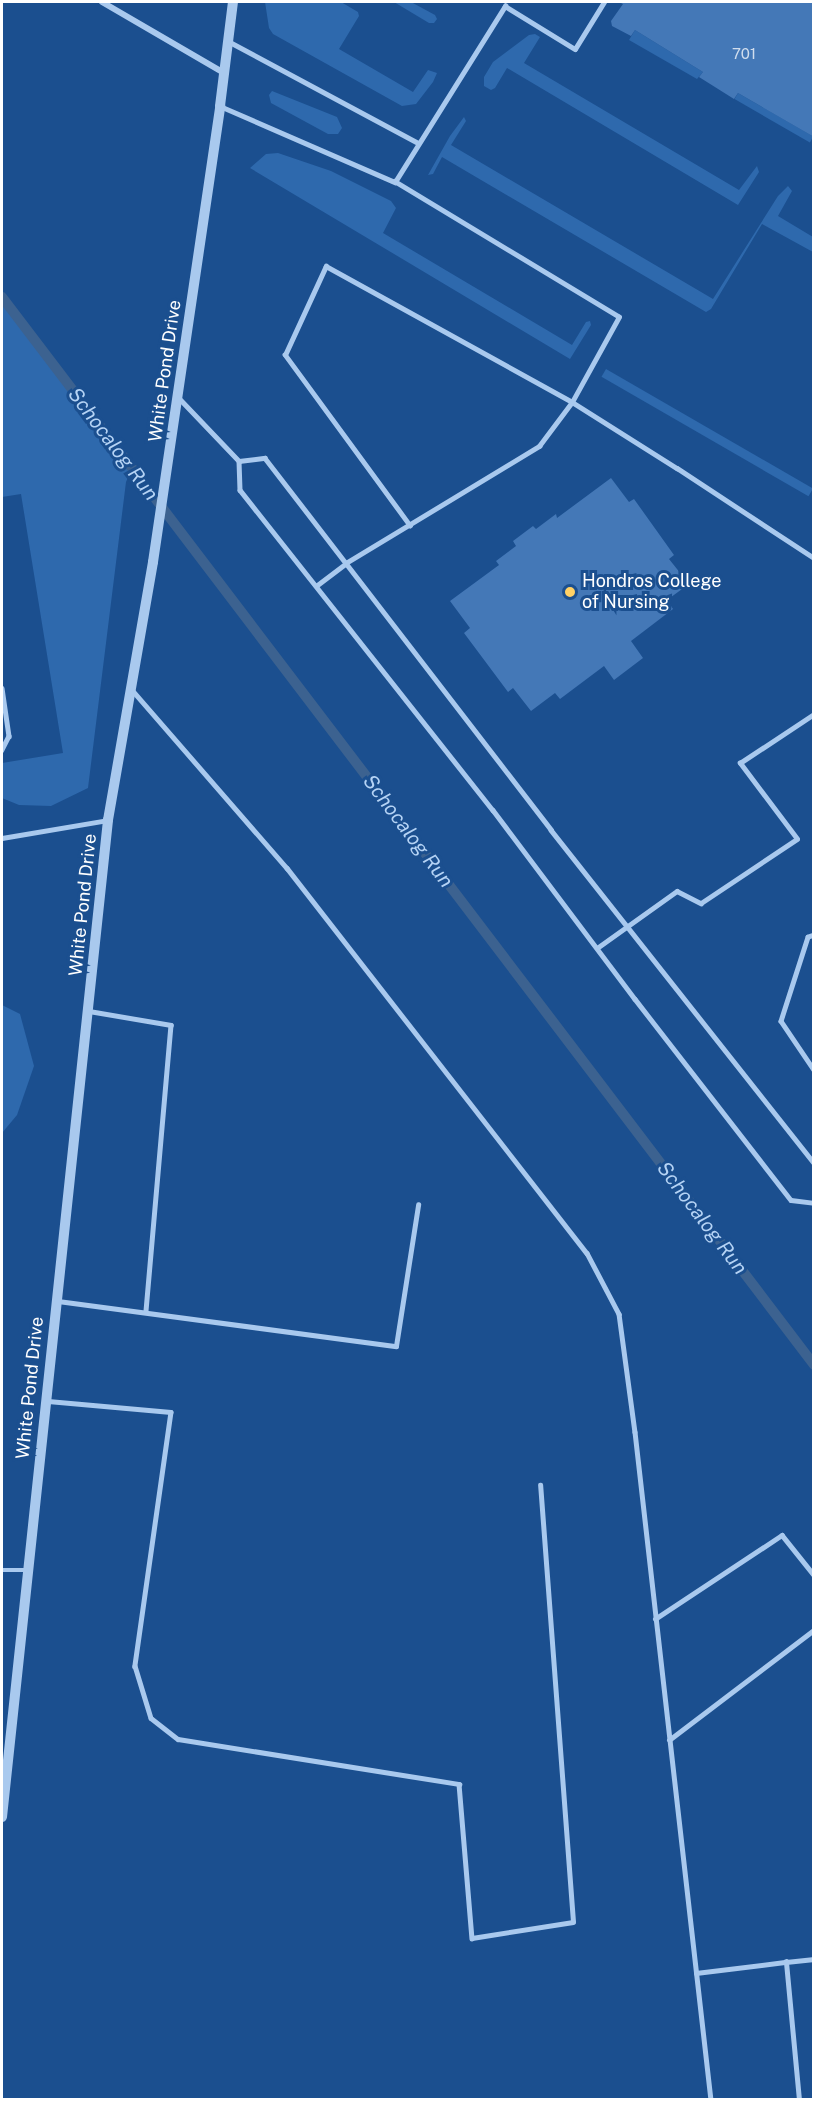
<!DOCTYPE html>
<style>
body{margin:0}
#map{position:relative;width:815px;height:2101px;overflow:hidden;background:#1b4f8f;font-family:"Public Sans",sans-serif}
div>[style]{position:absolute}
.green>*{inset:0;background:#2e69ad;transform-origin:0 0}
.stream>*{height:10px;margin:-5px;padding:0 5px;transform-origin:5px;border-radius:5px;background:#3c6290}
.building>*{inset:0;background:#4478b7}
.service>*{height:4.5px;margin:-2.25px;padding:0 2.25px;transform-origin:2.25px;border-radius:2.25px;background:#a9c9ee}
.minor>*{height:6px;margin:-3px;padding:0 3px;transform-origin:3px;border-radius:3px;background:#a9c9ee}
.tertiary>*{height:10px;margin:-5px;padding:0 5px;transform-origin:5px;border-radius:5px;background:#a9c9ee}
.dots>*{width:16px;height:16px;translate:-50% -50%;box-sizing:border-box;border:3px solid #1b4f8f;border-radius:50%}
span{translate:-50% -50%;white-space:nowrap;text-align:center;line-height:1.15;-webkit-text-stroke:6px #1b4f8f;paint-order:stroke}
.number-label{font-size:15px;color:#d0dded}
.number-label span{-webkit-text-stroke-width:0}
.street-label{font-size:18px;color:#fff}
.poi-label{font-size:18px;color:#fff}
.left{translate:0 -50%;text-align:left}
.water-label{font-size:20px;color:#b5d3f5;font-style:italic}
.frame{position:absolute;inset:0;border:3px solid #fff;pointer-events:none}
</style>
<div id="map">
<div class="green">
<div style="clip-path:polygon(265px 2px,341px 2px,358px 12px,359px 16px,339px 49px,413px 92px,428px 70px,437px 73px,433px 82px,416px 104px,402px 106px,273px 34px,269px 28px)"></div>
<div style="clip-path:polygon(394px 2px,411px 2px,435px 15px,437px 19px,434px 23px,429px 23px)"></div>
<div style="clip-path:polygon(635px 30px,703px 72px,697px 79px,629px 40px)"></div>
<div style="clip-path:polygon(535px 34px,540px 37px,524px 63px,739px 190px,757px 166px,759px 172px,738px 205px,507px 68px,495px 88px,491px 90px,484px 86px,484px 77px,493px 62px,529px 35px)"></div>
<div style="clip-path:polygon(272px 91px,337px 117px,342px 128px,338px 134px,328px 134px,271px 103px,269px 95px)"></div>
<div style="left:738px;top:93px;width:87px;height:7px;rotate:30deg"></div>
<div style="clip-path:polygon(464px 117px,466px 121px,451px 145px,713px 299px,778px 196px,788px 186px,792px 191px,778px 216px,813px 237px,813px 252px,762px 224px,711px 309px,706px 312px,442px 157px,433px 174px,428px 175px,450px 136px)"></div>
<div style="clip-path:polygon(278px 153px,331px 171px,391px 201px,396px 208px,383px 233px,572px 345px,586px 322px,590px 321px,591px 325px,570px 359px,250px 168px,266px 154px)"></div>
<div style="clip-path:polygon(2px 297px,132px 468px,126px 482px,88px 788px,51px 806px,19px 805px,2px 798px,2px 763px,63px 753px,21px 494px,2px 497px)"></div>
<div style="left:606px;top:369px;width:239px;height:9px;rotate:30deg"></div>
<div style="clip-path:polygon(2px 1005px,20px 1014px,34px 1066px,17px 1115px,2px 1133px)"></div>
</div>
<div class="stream">
<div style="left:2px;top:297px;width:1342px;rotate:52.75deg"></div>
</div>
<div class="building">
<div style="clip-path:polygon(619px 2px,814px 2px,814px 137px,738px 93px,734px 99px,699px 77px,703px 72px,635px 30px,631px 36px,612px 26px,611px 21px,623px 4px)"></div>
<div style="clip-path:polygon(611px 478px,629px 502px,634px 499px,674px 555px,669px 559px,689px 584px,667px 600px,673px 609px,631px 641px,643px 658px,614px 680px,604px 666px,560px 699px,555px 693px,531px 711px,513px 688px,508px 692px,464px 633px,470px 628px,450px 601px,499px 565px,496px 561px,516px 546px,513px 541px,533px 526px,536px 529px,556px 514px,557px 518px)"></div>
</div>
<div class="service">
<div style="left:228px;top:41px;width:216px;rotate:28.2deg"></div>
<div style="left:220px;top:106px;width:191px;rotate:23.5deg"></div>
<div style="left:180px;top:399px;width:86px;rotate:46.4deg"></div>
<div style="left:239px;top:461px;width:29px;rotate:88deg"></div>
<div style="left:240px;top:490px;width:408px;rotate:51.7deg"></div>
<div style="left:493px;top:810px;width:236px;rotate:53.1deg"></div>
<div style="left:635px;top:999px;width:254px;rotate:52.2deg"></div>
<div style="left:791px;top:1200px;width:23px;rotate:7deg"></div>
<div style="left:239px;top:461px;width:26px;rotate:-7deg"></div>
<div style="left:265px;top:458px;width:469px;rotate:52.4deg"></div>
<div style="left:551px;top:830px;width:424px;rotate:51.7deg"></div>
<div style="left:410px;top:526px;width:212px;rotate:-126.2deg"></div>
<div style="left:285px;top:355px;width:98px;rotate:-65.3deg"></div>
<div style="left:326px;top:266px;width:281px;rotate:28.9deg"></div>
<div style="left:572px;top:402px;width:124px;rotate:32.2deg"></div>
<div style="left:677px;top:468px;width:164px;rotate:33.3deg"></div>
<div style="left:316px;top:586px;width:38px;rotate:-37deg"></div>
<div style="left:346px;top:563px;width:226px;rotate:-31.2deg"></div>
<div style="left:539px;top:446px;width:55px;rotate:-53.1deg"></div>
<div style="left:572px;top:402px;width:97px;rotate:-61.1deg"></div>
<div style="left:619px;top:317px;width:262px;rotate:-148.9deg"></div>
<div style="left:395px;top:182px;width:208px;rotate:-58deg"></div>
<div style="left:505px;top:6px;width:82px;rotate:31.6deg"></div>
<div style="left:575px;top:49px;width:55px;rotate:-58.3deg"></div>
<div style="left:2px;top:688px;width:49px;rotate:81.7deg"></div>
<div style="left:9px;top:736px;width:16px;rotate:117deg"></div>
<div style="left:133px;top:691px;width:235px;rotate:49deg"></div>
<div style="left:287px;top:868px;width:488px;rotate:52.1deg"></div>
<div style="left:587px;top:1253px;width:69px;rotate:62.3deg"></div>
<div style="left:619px;top:1314px;width:119px;rotate:82.3deg"></div>
<div style="left:635px;top:1432px;width:672px;rotate:83.51deg"></div>
<div style="left:2px;top:838px;width:108px;rotate:-9.6deg"></div>
<div style="left:814px;top:935px;width:6px;rotate:162deg"></div>
<div style="left:808px;top:937px;width:88px;rotate:107.8deg"></div>
<div style="left:781px;top:1021px;width:59px;rotate:56deg"></div>
<div style="left:597px;top:948px;width:98px;rotate:-35.5deg"></div>
<div style="left:677px;top:891px;width:27px;rotate:27deg"></div>
<div style="left:701px;top:903px;width:115px;rotate:-33.7deg"></div>
<div style="left:797px;top:839px;width:95px;rotate:-126.9deg"></div>
<div style="left:740px;top:763px;width:89px;rotate:-33.5deg"></div>
<div style="left:89px;top:1011px;width:83px;rotate:9.7deg"></div>
<div style="left:171px;top:1025px;width:288px;rotate:95deg"></div>
<div style="left:58px;top:1301px;width:341px;rotate:7.6deg"></div>
<div style="left:396px;top:1346px;width:143px;rotate:-81.1deg"></div>
<div style="left:48px;top:1401px;width:123px;rotate:5.1deg"></div>
<div style="left:171px;top:1412px;width:257px;rotate:98.1deg"></div>
<div style="left:135px;top:1666px;width:54px;rotate:72.9deg"></div>
<div style="left:151px;top:1718px;width:34px;rotate:38deg"></div>
<div style="left:178px;top:1739px;width:285px;rotate:9.1deg"></div>
<div style="left:459px;top:1784px;width:155px;rotate:85.2deg"></div>
<div style="left:472px;top:1938px;width:102px;rotate:-9deg"></div>
<div style="left:573px;top:1922px;width:438px;rotate:-94.3deg"></div>
<div style="left:2px;top:1570px;width:26px"></div>
<div style="left:655px;top:1619px;width:152px;rotate:-33.5deg"></div>
<div style="left:782px;top:1535px;width:51px;rotate:51.3deg"></div>
<div style="left:669px;top:1740px;width:182px;rotate:-37.2deg"></div>
<div style="left:696px;top:1973px;width:91px;rotate:-7deg"></div>
<div style="left:799px;top:2100px;width:139px;rotate:-95.4deg"></div>
<div style="left:786px;top:1962px;width:28px;rotate:-6deg"></div>
</div>
<div class="minor">
<div style="left:102px;top:2px;width:141px;rotate:30.2deg"></div>
</div>
<div class="tertiary">
<div style="left:2px;top:1817px;width:1003px;rotate:-83.93deg"></div>
<div style="left:108px;top:820px;width:262px;rotate:-80.1deg"></div>
<div style="left:153px;top:562px;width:461px;rotate:-81.6deg"></div>
<div style="left:220px;top:106px;width:105px;rotate:-82.9deg"></div>
</div>
<div class="dots">
<div style="left:570px;top:592px;background:#ffd166"></div>
</div>
<div class="number-label">
<span style="left:744px;top:54px">701</span>
</div>
<div class="street-label">
<span style="left:165px;top:371px;rotate:-82deg">White Pond Drive</span>
<span style="left:83px;top:905px;rotate:-84deg">White Pond Drive</span>
<span style="left:30px;top:1388px;rotate:-84deg">White Pond Drive</span>
</div>
<div class="poi-label">
<span class="left" style="left:582px;top:592px">Hondros College<br>of Nursing</span>
</div>
<div class="water-label">
<span style="left:113px;top:444px;rotate:53deg">Schocalog Run</span>
<span style="left:408px;top:831px;rotate:53deg">Schocalog Run</span>
<span style="left:702px;top:1218px;rotate:53deg">Schocalog Run</span>
</div>
<div class="frame"></div>
</div>
